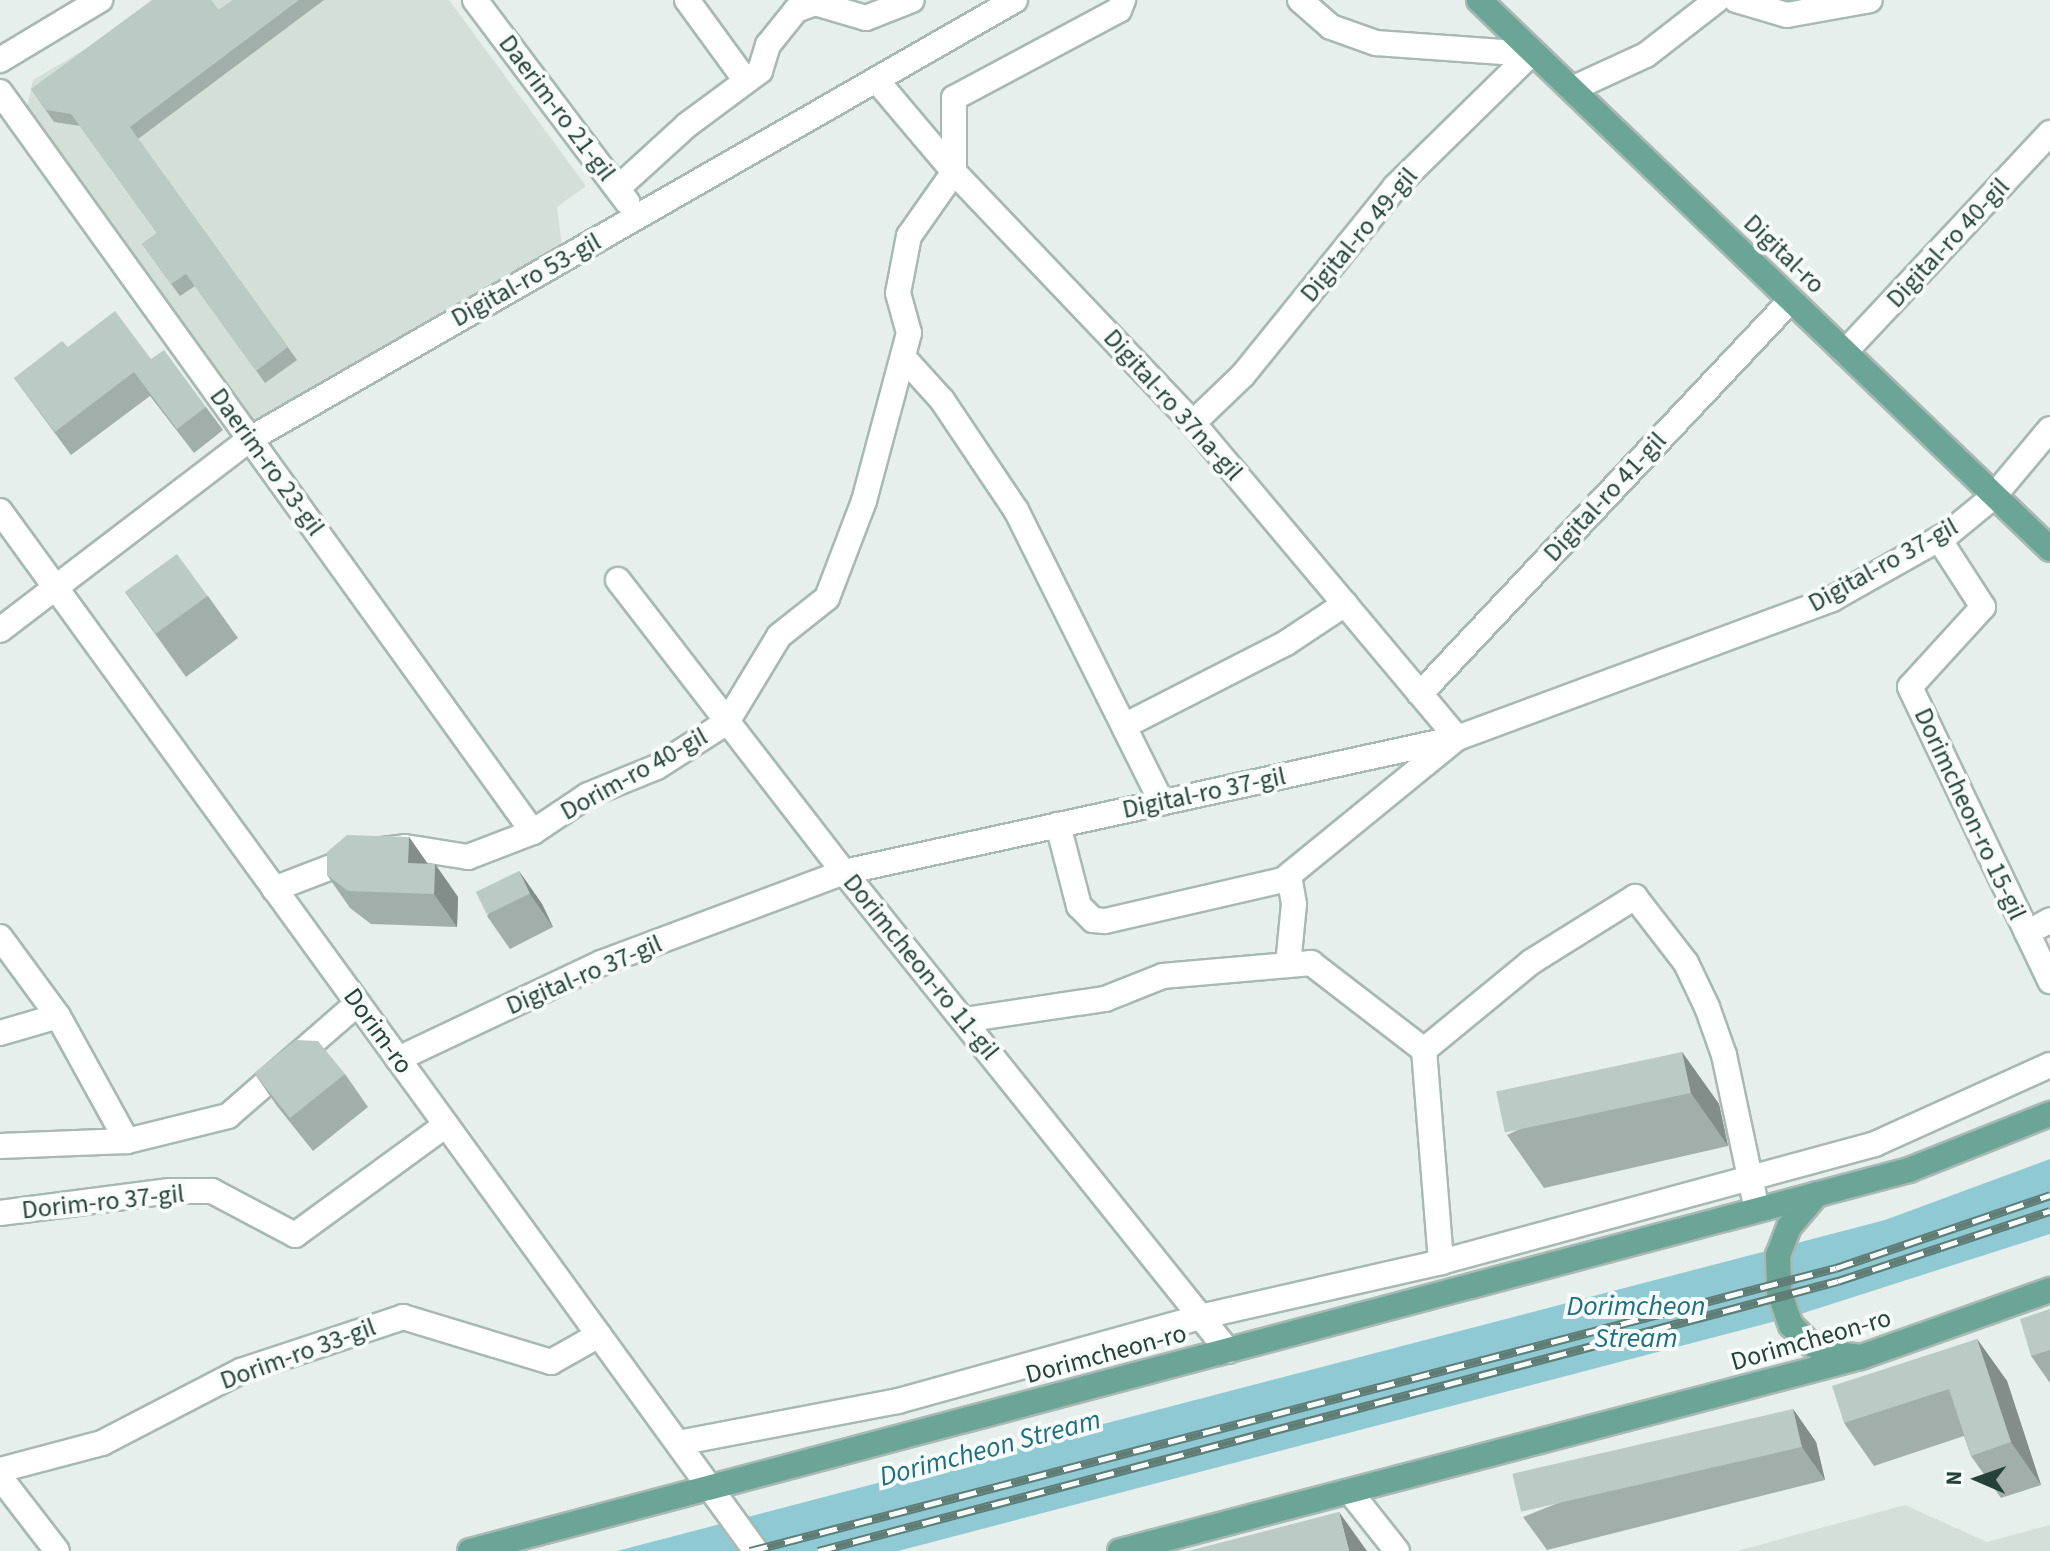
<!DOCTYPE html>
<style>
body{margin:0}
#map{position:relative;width:2050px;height:1551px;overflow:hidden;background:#e6efeb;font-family:"Source Sans 3",sans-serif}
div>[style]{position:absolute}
.built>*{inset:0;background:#d4dfda}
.water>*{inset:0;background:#8ec9d4}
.roads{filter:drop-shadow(2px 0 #a8b8b2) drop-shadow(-2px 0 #a8b8b2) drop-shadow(0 2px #a8b8b2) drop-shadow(0 -2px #a8b8b2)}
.minor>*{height:24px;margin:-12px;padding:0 12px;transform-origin:12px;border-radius:12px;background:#fff}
.major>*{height:24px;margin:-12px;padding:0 12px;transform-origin:12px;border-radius:12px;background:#6aa596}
.rail>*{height:9px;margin-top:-4.5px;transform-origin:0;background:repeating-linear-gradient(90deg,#f7fbf9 0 18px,#5f7d75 0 36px);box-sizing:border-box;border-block:2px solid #5f7d75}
.wall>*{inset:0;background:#a1aea9}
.shaded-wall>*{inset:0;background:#838d89}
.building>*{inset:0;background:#bbcac4;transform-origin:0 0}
span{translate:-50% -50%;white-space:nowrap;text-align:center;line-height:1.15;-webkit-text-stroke:8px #f7fbf9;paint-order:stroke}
.street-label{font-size:26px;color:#24423a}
.water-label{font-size:28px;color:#1c6f80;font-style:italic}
.north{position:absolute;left:1938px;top:1439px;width:80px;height:80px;-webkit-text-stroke:6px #f7fbf9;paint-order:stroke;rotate:272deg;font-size:22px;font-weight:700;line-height:32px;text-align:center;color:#24423a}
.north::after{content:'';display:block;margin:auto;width:28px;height:36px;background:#24423a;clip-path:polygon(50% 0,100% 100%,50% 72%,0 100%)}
</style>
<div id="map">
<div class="built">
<div style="clip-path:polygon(168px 0,449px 0,586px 186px,557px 207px,562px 247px,248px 428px,24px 120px,33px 80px)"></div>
<div style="clip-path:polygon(1905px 1505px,1987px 1542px,2050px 1525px,2050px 1551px,1737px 1551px)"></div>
</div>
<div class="water">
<div style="clip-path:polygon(2050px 1159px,2050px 1234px,1788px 1318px,898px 1551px,617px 1551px,1885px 1220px)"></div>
</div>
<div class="roads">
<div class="minor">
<div style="left:475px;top:0;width:253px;rotate:53deg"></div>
<div style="left:687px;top:0;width:100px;rotate:53.9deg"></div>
<div style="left:1300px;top:0;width:41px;rotate:41.1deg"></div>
<div style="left:1331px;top:27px;width:48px;rotate:19.6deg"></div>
<div style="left:1376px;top:43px;width:155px;rotate:4.1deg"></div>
<div style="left:1736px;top:0;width:53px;rotate:16.4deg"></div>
<div style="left:1787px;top:15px;width:84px;rotate:-10.2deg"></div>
<div style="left:0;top:60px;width:117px;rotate:-31deg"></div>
<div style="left:878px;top:82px;width:118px;rotate:49.8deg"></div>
<div style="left:954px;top:172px;width:347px;rotate:46.4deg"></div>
<div style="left:1193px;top:423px;width:411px;rotate:50deg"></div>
<div style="left:1457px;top:738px;width:225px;rotate:140.8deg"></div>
<div style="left:1283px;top:880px;width:183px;rotate:167deg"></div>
<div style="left:1105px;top:921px;width:12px;rotate:-175deg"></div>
<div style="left:1093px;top:920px;width:20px;rotate:-135deg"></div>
<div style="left:1079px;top:906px;width:84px;rotate:-104.5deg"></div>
<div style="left:1572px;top:89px;width:81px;rotate:-24.7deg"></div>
<div style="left:1646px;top:55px;width:90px;rotate:-37.8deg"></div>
<div style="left:0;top:92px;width:912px;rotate:54.24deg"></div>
<div style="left:618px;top:188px;width:93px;rotate:-42.4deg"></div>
<div style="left:687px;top:125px;width:91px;rotate:-36.5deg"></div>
<div style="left:760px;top:71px;width:27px;rotate:-73deg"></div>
<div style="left:768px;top:45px;width:45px;rotate:-51.3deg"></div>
<div style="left:796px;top:10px;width:20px;rotate:-20deg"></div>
<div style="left:815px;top:3px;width:53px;rotate:16.4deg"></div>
<div style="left:866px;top:18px;width:49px;rotate:-21.4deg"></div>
<div style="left:1845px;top:352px;width:300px;rotate:-46.9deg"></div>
<div style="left:903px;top:357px;width:58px;rotate:47.8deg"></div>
<div style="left:942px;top:400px;width:133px;rotate:56.1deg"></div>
<div style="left:1016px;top:510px;width:327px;rotate:63.5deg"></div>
<div style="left:1193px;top:423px;width:69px;rotate:-43.8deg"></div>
<div style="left:1243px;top:375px;width:242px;rotate:-51deg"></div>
<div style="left:1395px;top:187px;width:190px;rotate:-44.4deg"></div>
<div style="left:0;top:511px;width:1286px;rotate:53.99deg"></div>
<div style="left:1939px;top:539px;width:81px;rotate:57.1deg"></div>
<div style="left:1983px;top:607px;width:108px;rotate:132.4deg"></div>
<div style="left:1910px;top:687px;width:326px;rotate:64.5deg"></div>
<div style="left:618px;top:580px;width:369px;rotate:52.3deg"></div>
<div style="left:844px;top:872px;width:614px;rotate:51.28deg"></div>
<div style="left:0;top:630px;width:315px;rotate:-37.4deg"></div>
<div style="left:250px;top:439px;width:882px;rotate:-29.85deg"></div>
<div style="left:1420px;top:694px;width:541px;rotate:-46.72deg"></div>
<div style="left:1124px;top:726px;width:182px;rotate:-27.1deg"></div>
<div style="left:1286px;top:643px;width:71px;rotate:-33.5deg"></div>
<div style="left:274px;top:889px;width:106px;rotate:-21deg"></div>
<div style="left:373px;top:851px;width:32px;rotate:-7deg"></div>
<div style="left:405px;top:847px;width:64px;rotate:9deg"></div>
<div style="left:468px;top:857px;width:70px;rotate:-21deg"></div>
<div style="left:533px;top:832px;width:66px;rotate:-33.9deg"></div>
<div style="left:588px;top:795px;width:74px;rotate:-22.1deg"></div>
<div style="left:657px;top:767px;width:83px;rotate:-32.7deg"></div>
<div style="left:727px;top:722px;width:100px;rotate:-58.8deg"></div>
<div style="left:779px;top:636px;width:61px;rotate:-38.4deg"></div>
<div style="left:827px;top:598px;width:104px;rotate:-69.1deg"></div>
<div style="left:864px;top:501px;width:174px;rotate:-75deg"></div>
<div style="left:909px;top:333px;width:41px;rotate:-105.4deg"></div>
<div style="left:898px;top:293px;width:58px;rotate:-79.1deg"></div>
<div style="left:909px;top:236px;width:78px;rotate:-54.9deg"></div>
<div style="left:954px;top:172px;width:74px;rotate:-90deg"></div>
<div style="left:954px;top:98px;width:187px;rotate:-28.1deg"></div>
<div style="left:1119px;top:10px;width:11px;rotate:-68deg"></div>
<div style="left:2027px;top:933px;width:26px;rotate:-29deg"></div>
<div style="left:0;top:937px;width:98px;rotate:53.7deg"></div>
<div style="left:58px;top:1016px;width:143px;rotate:61.1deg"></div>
<div style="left:127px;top:1141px;width:104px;rotate:-13.9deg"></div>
<div style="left:228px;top:1116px;width:172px;rotate:-41deg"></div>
<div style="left:1288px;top:965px;width:61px;rotate:-84.4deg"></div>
<div style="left:1294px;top:904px;width:28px;rotate:-100deg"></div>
<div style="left:964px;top:1020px;width:143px;rotate:-8.5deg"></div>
<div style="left:1105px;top:999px;width:62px;rotate:-21.6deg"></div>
<div style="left:1163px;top:976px;width:149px;rotate:-5deg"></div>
<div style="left:1311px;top:963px;width:143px;rotate:37.6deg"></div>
<div style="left:1424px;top:1050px;width:139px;rotate:-39.4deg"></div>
<div style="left:1531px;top:962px;width:123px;rotate:-32deg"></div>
<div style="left:1635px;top:897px;width:83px;rotate:52.3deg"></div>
<div style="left:1686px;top:963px;width:49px;rotate:64.5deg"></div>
<div style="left:1707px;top:1007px;width:51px;rotate:70.5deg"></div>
<div style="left:1724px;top:1055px;width:158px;rotate:78deg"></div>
<div style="left:0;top:1033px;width:60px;rotate:-16.3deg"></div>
<div style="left:1424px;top:1050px;width:213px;rotate:85.4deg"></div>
<div style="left:398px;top:1059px;width:225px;rotate:-25.3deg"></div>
<div style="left:601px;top:963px;width:259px;rotate:-20.5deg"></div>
<div style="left:844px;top:872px;width:627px;rotate:-12.33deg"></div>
<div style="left:1457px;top:738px;width:400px;rotate:-20.3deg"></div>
<div style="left:1832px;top:599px;width:134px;rotate:-29.4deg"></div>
<div style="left:1949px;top:533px;width:58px;rotate:-39.4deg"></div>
<div style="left:1994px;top:496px;width:87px;rotate:-50.1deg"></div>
<div style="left:0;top:1146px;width:127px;rotate:-2.3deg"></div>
<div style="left:0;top:1213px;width:171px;rotate:-7.4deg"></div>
<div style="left:170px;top:1191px;width:42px"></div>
<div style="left:212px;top:1191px;width:94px;rotate:27.9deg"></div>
<div style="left:295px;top:1235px;width:187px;rotate:-36.1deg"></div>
<div style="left:678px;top:1443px;width:224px;rotate:-10.8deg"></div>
<div style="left:898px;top:1401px;width:318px;rotate:-15.5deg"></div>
<div style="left:1204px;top:1316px;width:243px;rotate:-12.8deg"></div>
<div style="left:1441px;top:1262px;width:450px;rotate:-15.2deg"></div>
<div style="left:1875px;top:1144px;width:192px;rotate:-24.3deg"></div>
<div style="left:0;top:1470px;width:106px;rotate:-14.8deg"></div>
<div style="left:102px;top:1443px;width:157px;rotate:-27.4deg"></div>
<div style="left:241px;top:1371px;width:171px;rotate:-18.4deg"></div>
<div style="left:403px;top:1317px;width:155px;rotate:16.9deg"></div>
<div style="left:551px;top:1362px;width:55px;rotate:-29.4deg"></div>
<div style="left:0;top:1477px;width:93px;rotate:52.4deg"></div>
<div style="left:1351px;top:1493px;width:74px;rotate:51.6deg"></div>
</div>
<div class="major">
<div style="left:1479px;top:0;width:792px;rotate:43.87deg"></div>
<div style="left:1817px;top:1194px;width:43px;rotate:130.3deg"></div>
<div style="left:1789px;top:1227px;width:30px;rotate:111deg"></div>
<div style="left:1778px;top:1255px;width:36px;rotate:88deg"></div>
<div style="left:1779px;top:1291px;width:36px;rotate:71deg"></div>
<div style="left:1791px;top:1325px;width:25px;rotate:45deg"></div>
<div style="left:1809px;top:1343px;width:26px;rotate:25deg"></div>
<div style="left:1833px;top:1354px;width:22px;rotate:5deg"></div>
<div style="left:470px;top:1551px;width:1489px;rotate:-14.83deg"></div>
<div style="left:1909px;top:1170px;width:152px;rotate:-21.7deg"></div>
<div style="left:1120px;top:1551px;width:766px;rotate:-14.67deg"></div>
<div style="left:1861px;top:1357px;width:201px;rotate:-19.5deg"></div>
</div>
</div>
<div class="rail">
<div style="left:750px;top:1551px;width:1122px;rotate:-14.61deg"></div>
<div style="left:1836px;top:1268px;width:226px;rotate:-18.8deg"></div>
<div style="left:818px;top:1551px;width:1055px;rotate:-14.83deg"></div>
<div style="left:1838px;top:1281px;width:223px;rotate:-18.3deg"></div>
</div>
<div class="wall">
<div style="clip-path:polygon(233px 0,324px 0,138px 139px,297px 360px,265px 383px,195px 286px,180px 296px,142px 244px,157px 233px,80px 126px,54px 122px,31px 89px,219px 10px)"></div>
<div style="clip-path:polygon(68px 347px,151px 359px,206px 407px,223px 430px,194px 453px,150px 396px,71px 455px,14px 378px)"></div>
<div style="clip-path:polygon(125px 592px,208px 596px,238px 638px,186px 677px)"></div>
<div style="clip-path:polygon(409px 837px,428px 864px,435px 864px,458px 897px,457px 927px,371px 924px,350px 908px,327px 875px)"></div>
<div style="clip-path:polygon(519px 871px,542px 904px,553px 927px,510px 949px,487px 916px)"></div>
<div style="clip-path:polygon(1682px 1052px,1719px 1104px,1728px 1146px,1544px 1188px,1507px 1135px)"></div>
<div style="clip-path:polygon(254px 1073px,345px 1074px,368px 1107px,313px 1151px,277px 1106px)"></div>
<div style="clip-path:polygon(2050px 1309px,2050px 1383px,2031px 1356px)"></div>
<div style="clip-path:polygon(1977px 1339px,2007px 1381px,2041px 1485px,2001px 1498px,1971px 1456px,1964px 1436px,1874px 1466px,1844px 1423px)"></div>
<div style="clip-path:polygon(1793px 1409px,1816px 1442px,1825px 1480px,1547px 1550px,1523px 1517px)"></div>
</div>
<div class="shaded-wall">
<div style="clip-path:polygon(409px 837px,432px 870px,408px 863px)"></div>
<div style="clip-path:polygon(435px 864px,458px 897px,457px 927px,434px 894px)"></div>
<div style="clip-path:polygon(519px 871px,542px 904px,553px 927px,530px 894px)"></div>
<div style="clip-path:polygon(1682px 1052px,1719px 1104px,1728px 1146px,1691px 1093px)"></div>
<div style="clip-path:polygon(1977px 1339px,2007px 1381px,2041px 1485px,2011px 1442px)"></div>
<div style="clip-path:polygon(1793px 1409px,1816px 1442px,1825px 1480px,1802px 1447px)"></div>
<div style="clip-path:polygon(1339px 1512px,1367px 1551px,1349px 1551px)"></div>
</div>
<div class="building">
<div style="clip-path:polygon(152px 0,211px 0,219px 10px,233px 0,299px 0,130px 127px,288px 347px,256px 371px,186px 274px,171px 284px,142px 244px,157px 233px,71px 114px,46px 110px,31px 89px)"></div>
<div style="clip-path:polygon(115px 311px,151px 359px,164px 350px,206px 407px,177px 429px,134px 372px,55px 432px,14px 378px,62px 341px,68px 347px)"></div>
<div style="left:177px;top:554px;width:52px;height:64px;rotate:54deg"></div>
<div style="clip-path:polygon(347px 835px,409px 837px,408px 863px,435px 864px,434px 894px,348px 891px,327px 875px,327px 852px)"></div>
<div style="left:519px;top:871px;width:25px;height:48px;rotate:64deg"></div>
<div style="clip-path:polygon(296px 1040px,318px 1041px,345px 1074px,290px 1118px,254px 1073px)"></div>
<div style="left:1682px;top:1052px;width:42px;height:190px;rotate:78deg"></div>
<div style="clip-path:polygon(2050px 1309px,2050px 1350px,2031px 1356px,2020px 1319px)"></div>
<div style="clip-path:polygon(1977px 1339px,2011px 1442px,1971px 1456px,1949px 1389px,1844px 1423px,1832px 1386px)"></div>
<div style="left:1793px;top:1409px;width:39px;height:288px;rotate:77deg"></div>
<div style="clip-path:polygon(1339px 1512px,1349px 1551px,1188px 1551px)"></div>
</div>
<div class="street-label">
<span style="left:557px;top:108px;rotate:53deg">Daerim-ro 21-gil</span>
<span style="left:1359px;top:235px;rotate:-50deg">Digital-ro 49-gil</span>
<span style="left:1948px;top:243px;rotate:-47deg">Digital-ro 40-gil</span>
<span style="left:1784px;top:254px;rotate:44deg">Digital-ro</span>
<span style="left:526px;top:280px;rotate:-29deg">Digital-ro 53-gil</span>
<span style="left:1173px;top:405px;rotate:48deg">Digital-ro 37na-gil</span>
<span style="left:267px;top:462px;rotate:54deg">Daerim-ro 23-gil</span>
<span style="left:1605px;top:497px;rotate:-47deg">Digital-ro 41-gil</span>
<span style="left:1883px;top:565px;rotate:-29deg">Digital-ro 37-gil</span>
<span style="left:634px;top:774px;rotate:-29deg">Dorim-ro 40-gil</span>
<span style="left:1204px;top:793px;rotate:-12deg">Digital-ro 37-gil</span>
<span style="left:1970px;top:814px;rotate:65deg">Dorimcheon-ro 15-gil</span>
<span style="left:921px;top:967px;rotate:51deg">Dorimcheon-ro 11-gil</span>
<span style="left:584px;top:975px;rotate:-23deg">Digital-ro 37-gil</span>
<span style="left:378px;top:1031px;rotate:54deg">Dorim-ro</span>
<span style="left:103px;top:1202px;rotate:-6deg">Dorim-ro 37-gil</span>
<span style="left:1811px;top:1340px;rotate:-16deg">Dorimcheon-ro</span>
<span style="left:298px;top:1354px;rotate:-20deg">Dorim-ro 33-gil</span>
<span style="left:1106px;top:1354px;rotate:-15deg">Dorimcheon-ro</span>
</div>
<div class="water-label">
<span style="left:1636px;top:1322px">Dorimcheon<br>Stream</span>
<span style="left:990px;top:1448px;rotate:-15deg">Dorimcheon Stream</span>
</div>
<div class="north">N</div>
</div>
